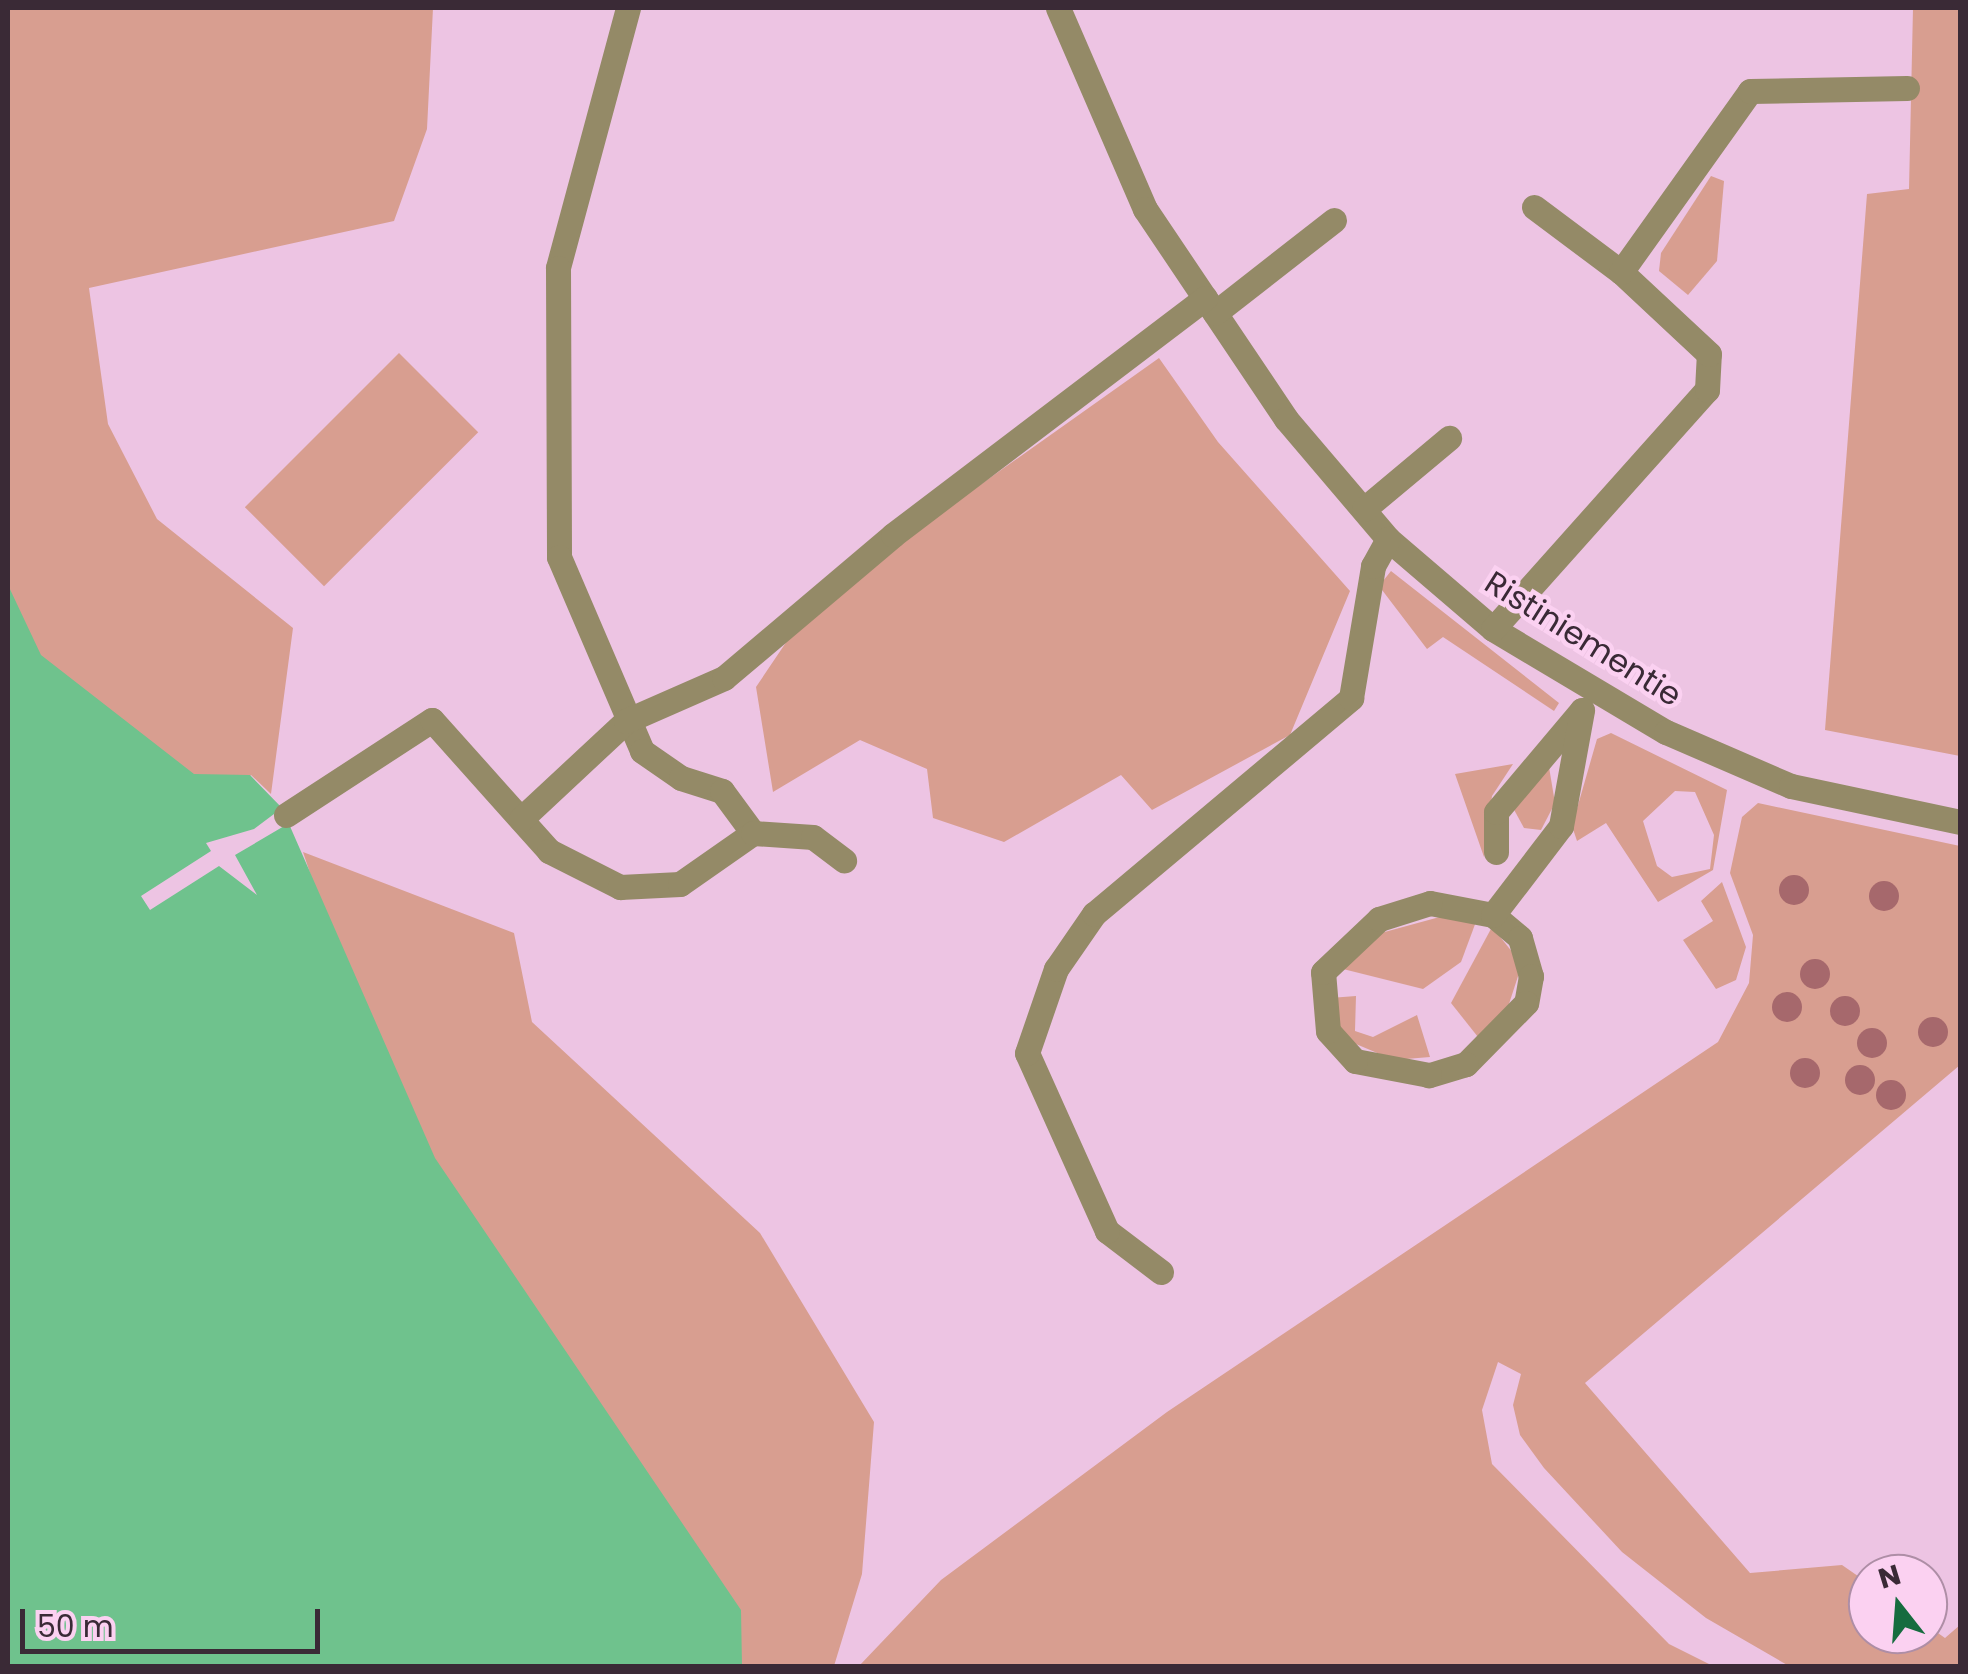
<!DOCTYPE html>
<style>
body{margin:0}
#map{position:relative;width:1968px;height:1674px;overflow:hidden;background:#edc4e3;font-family:Poppins,sans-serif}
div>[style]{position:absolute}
.green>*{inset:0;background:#d89e90;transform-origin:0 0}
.water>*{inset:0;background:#6fc28d}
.pier>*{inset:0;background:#edc4e3}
.minor>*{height:25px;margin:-12.5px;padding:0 12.5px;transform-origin:12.5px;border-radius:12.5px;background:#948a67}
.trees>*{width:30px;height:30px;margin:-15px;border-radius:50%;background:#a6686c}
span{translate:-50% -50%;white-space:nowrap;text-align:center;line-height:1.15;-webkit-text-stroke:9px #fbd1f1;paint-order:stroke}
.street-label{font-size:32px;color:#3a2a36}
.frame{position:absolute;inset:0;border:10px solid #3a2a36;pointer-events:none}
.north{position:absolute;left:1848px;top:1554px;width:100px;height:100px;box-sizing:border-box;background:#fbd1f1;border:2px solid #ae8ea6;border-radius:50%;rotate:343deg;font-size:28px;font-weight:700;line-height:40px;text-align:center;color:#3a2a36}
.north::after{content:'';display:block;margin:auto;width:35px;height:45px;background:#166c3f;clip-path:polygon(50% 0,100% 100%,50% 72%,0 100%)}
.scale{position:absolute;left:20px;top:1609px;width:300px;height:45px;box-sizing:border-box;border:5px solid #3a2a36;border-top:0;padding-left:12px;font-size:30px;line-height:35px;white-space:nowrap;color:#3a2a36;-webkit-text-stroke:8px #fbd1f1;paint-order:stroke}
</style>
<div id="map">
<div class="green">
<div style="clip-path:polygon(8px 8px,433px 8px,427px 129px,394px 221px,89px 288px,108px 424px,157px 519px,293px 628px,271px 794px,251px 775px,231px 793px,8px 704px)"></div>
<div style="clip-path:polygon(1913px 8px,1960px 8px,1960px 756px,1825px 730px,1867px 194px,1909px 189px)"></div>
<div style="clip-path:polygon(1711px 176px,1724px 181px,1717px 261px,1688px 295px,1659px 271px,1661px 253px)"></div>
<div style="left:399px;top:353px;width:112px;height:218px;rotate:45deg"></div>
<div style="clip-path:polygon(1159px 358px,1218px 442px,1350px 591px,1290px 735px,1152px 810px,1121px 775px,1004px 842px,933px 818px,927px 769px,860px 740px,773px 792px,756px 687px,812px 604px)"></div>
<div style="clip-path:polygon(1391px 571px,1559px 703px,1554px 711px,1443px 637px,1427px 649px,1379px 586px)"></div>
<div style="clip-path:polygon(evenodd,1611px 733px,1727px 790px,1713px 870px,1658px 902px,1606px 823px,1577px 841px,1572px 826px,1597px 739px,1611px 733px,1675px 791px,1695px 792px,1714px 835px,1710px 869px,1672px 877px,1657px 866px,1643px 821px,1675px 791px)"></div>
<div style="clip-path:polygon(1548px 761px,1555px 803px,1541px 830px,1524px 828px,1512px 806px)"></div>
<div style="clip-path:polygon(1513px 764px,1492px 796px,1484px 857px,1455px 774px)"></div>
<div style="clip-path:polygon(1758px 803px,1960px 846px,1960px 1065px,1585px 1383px,1750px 1573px,1842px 1565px,1868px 1583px,1868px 1634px,1928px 1634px,1928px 1626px,1945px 1638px,1960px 1625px,1960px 1666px,1789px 1666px,1706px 1618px,1622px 1552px,1544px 1468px,1520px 1435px,1513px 1405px,1521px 1374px,1498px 1362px,1482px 1410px,1492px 1464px,1669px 1644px,1713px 1666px,859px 1666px,941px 1580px,1167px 1412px,1718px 1042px,1749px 983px,1753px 935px,1730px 873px,1742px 817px)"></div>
<div style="clip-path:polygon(303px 852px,514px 933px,532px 1022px,760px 1233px,874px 1422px,862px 1574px,834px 1666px,574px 1666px)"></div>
<div style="clip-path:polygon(1722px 882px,1746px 947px,1736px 980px,1716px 989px,1683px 940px,1713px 921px,1701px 901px)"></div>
<div style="clip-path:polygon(1447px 915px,1477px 919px,1461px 962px,1423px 989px,1339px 968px,1370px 936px)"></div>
<div style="clip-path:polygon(1492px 927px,1522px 964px,1507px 1010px,1478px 1037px,1451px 1003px)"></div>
<div style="clip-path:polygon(1356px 996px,1355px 1031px,1373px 1037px,1417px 1015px,1430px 1057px,1394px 1060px,1344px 1039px,1330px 998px)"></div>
</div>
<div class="water">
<div style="clip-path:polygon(8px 585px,41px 655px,194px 774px,250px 775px,282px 808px,435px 1158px,741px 1610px,742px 1666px,8px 1666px)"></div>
</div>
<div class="pier">
<div style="clip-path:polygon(282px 808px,291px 822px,235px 855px,257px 895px,219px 866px,150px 910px,141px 896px,211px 851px,206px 843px,254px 829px)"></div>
</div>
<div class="minor">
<div style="left:628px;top:8px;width:269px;rotate:105.1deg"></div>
<div style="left:558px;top:268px;width:289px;rotate:89.8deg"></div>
<div style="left:559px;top:557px;width:211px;rotate:66.8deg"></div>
<div style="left:642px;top:751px;width:47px;rotate:34.7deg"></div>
<div style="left:681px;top:778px;width:43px;rotate:17.6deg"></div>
<div style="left:722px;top:791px;width:52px;rotate:53.6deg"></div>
<div style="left:1058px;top:8px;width:219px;rotate:66.6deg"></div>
<div style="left:1145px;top:209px;width:253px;rotate:56.1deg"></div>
<div style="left:1286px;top:419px;width:157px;rotate:49.6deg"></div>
<div style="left:1388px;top:539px;width:138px;rotate:40.6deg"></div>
<div style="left:1493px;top:629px;width:201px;rotate:30.8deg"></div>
<div style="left:1666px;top:732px;width:136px;rotate:23.4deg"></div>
<div style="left:1791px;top:786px;width:173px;rotate:12deg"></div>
<div style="left:1534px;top:207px;width:109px;rotate:36.8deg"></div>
<div style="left:1215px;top:313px;width:151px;rotate:-38deg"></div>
<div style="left:1364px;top:509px;width:111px;rotate:-39.9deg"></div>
<div style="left:1493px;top:629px;width:321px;rotate:-48.2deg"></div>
<div style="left:1707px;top:390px;width:36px;rotate:-87deg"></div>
<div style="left:1709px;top:354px;width:120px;rotate:-137deg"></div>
<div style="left:1621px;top:272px;width:222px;rotate:-54.5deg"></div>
<div style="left:1750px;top:91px;width:157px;rotate:-1.1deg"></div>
<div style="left:286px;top:815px;width:174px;rotate:-33.1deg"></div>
<div style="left:432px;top:720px;width:176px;rotate:48.2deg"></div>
<div style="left:549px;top:851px;width:80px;rotate:26.9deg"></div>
<div style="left:620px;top:887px;width:60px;rotate:-2.9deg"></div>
<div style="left:680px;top:884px;width:89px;rotate:-34.9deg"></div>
<div style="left:753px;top:833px;width:60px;rotate:3.8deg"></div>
<div style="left:813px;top:837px;width:39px;rotate:37deg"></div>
<div style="left:521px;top:819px;width:144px;rotate:-43deg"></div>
<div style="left:626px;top:721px;width:107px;rotate:-23.7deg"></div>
<div style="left:724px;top:678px;width:221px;rotate:-40.2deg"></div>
<div style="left:893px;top:535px;width:392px;rotate:-37.2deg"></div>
<div style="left:1496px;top:852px;width:40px;rotate:-90deg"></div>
<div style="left:1496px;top:812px;width:133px;rotate:-49.9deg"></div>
<div style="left:1430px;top:903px;width:64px;rotate:10.8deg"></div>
<div style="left:1493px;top:915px;width:35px;rotate:40deg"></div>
<div style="left:1520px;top:938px;width:40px;rotate:74deg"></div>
<div style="left:1531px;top:976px;width:27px;rotate:100deg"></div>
<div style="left:1526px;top:1003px;width:86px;rotate:134.5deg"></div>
<div style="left:1466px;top:1064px;width:39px;rotate:163deg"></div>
<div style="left:1429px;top:1075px;width:75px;rotate:-169.3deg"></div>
<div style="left:1355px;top:1061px;width:40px;rotate:-132deg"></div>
<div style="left:1328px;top:1031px;width:59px;rotate:-94.8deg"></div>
<div style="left:1323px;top:972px;width:77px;rotate:-43.4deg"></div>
<div style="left:1379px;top:919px;width:53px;rotate:-17.4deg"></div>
<div style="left:1493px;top:915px;width:112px;rotate:-52.6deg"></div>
<div style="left:1561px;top:826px;width:118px;rotate:-79.7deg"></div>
<div style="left:1161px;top:1272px;width:68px;rotate:-142.8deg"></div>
<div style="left:1107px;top:1231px;width:195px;rotate:-114.2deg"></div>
<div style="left:1027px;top:1053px;width:89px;rotate:-71deg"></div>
<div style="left:1056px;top:969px;width:67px;rotate:-55.4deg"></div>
<div style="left:1094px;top:914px;width:336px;rotate:-40deg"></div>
<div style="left:1351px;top:698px;width:134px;rotate:-80.5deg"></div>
<div style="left:1373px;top:566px;width:31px;rotate:-61deg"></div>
</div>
<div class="trees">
<div style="left:1794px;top:890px"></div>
<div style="left:1884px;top:896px"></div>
<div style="left:1815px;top:974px"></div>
<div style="left:1787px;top:1007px"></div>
<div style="left:1845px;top:1011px"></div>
<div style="left:1933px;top:1032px"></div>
<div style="left:1872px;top:1043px"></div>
<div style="left:1805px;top:1073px"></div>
<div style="left:1860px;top:1080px"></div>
<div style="left:1891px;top:1095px"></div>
</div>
<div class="street-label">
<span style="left:1583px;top:639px;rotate:32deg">Ristiniementie</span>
</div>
<div class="frame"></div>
<div class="north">N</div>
<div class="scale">50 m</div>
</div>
